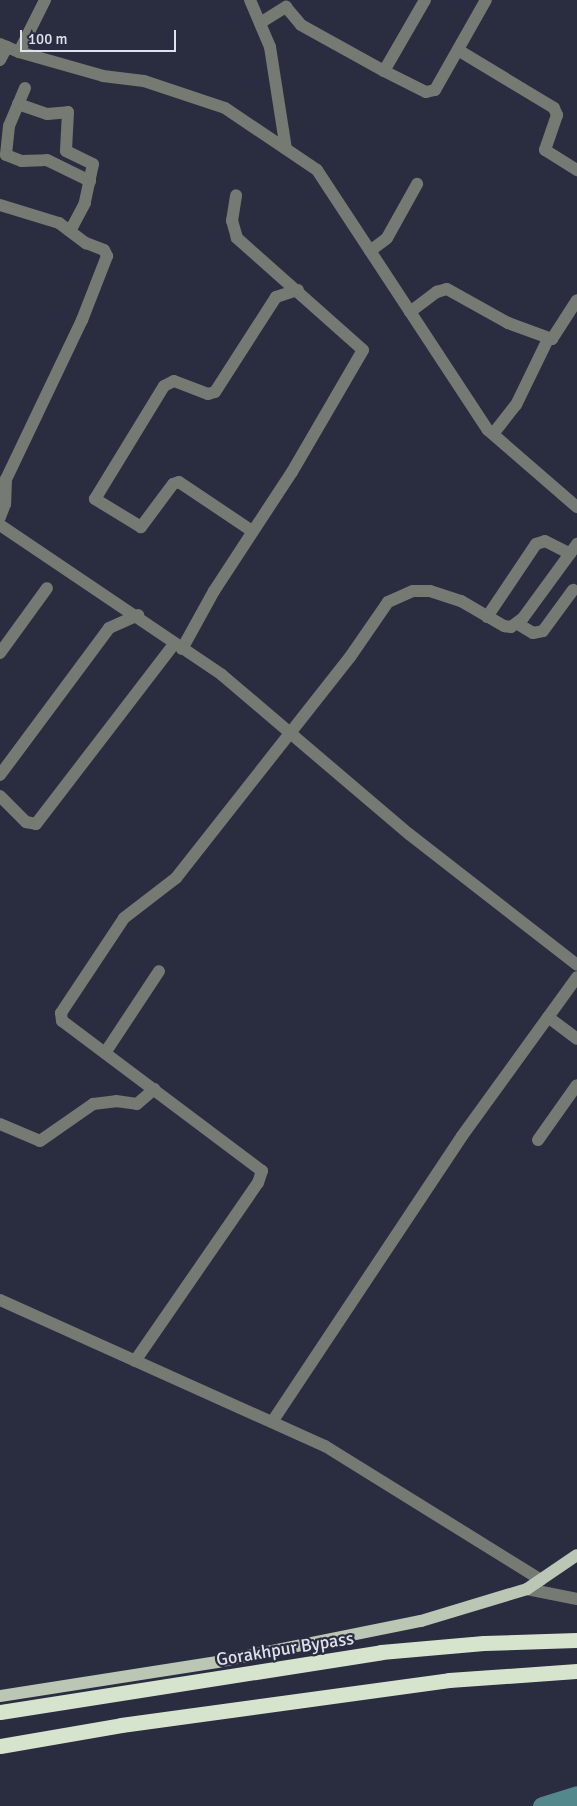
<!DOCTYPE html>
<style>
body{margin:0}
#map{position:relative;width:577px;height:1806px;overflow:hidden;background:#2a2d40;font-family:Signika,sans-serif}
div>[style]{position:absolute}
.river>*{height:19px;margin:-9.5px;padding:0 9.5px;transform-origin:9.5px;border-radius:9.5px;background:#53888c}
.minor>*{height:12px;margin:-6px;padding:0 6px;transform-origin:6px;border-radius:6px;background:#757a72}
.major>*{height:12px;margin:-6px;padding:0 6px;transform-origin:6px;border-radius:6px;background:#bbc6b4}
.highway>*{height:15px;margin:-7.5px;padding:0 7.5px;transform-origin:7.5px;border-radius:7.5px;background:#d6e4ce}
span{translate:-50% -50%;white-space:nowrap;text-align:center;line-height:1.15;-webkit-text-stroke:4.5px #2a2d40;paint-order:stroke}
.street-label{font-size:18px;color:#dfe1ed}
.scale{position:absolute;left:20px;top:30px;width:156px;height:22px;box-sizing:border-box;border:2px solid #dfe1ed;border-top:0;padding-left:6px;font-size:15px;line-height:18px;white-space:nowrap;color:#dfe1ed;-webkit-text-stroke:4px #2a2d40;paint-order:stroke}
</style>
<div id="map">
<div class="river">
<div style="left:542px;top:1806px;width:37px;rotate:-17deg"></div>
</div>
<div class="minor">
<div style="left:250px;top:0;width:51px;rotate:66.9deg"></div>
<div style="left:270px;top:47px;width:103px;rotate:81.1deg"></div>
<div style="left:260px;top:23px;width:31px;rotate:-32deg"></div>
<div style="left:286px;top:7px;width:23px;rotate:50deg"></div>
<div style="left:301px;top:25px;width:95px;rotate:29deg"></div>
<div style="left:384px;top:71px;width:82px;rotate:-60deg"></div>
<div style="left:0;top:44px;width:21px;rotate:23deg"></div>
<div style="left:19px;top:52px;width:87px;rotate:15.9deg"></div>
<div style="left:103px;top:76px;width:41px;rotate:7deg"></div>
<div style="left:144px;top:81px;width:85px;rotate:18.4deg"></div>
<div style="left:225px;top:108px;width:111px;rotate:34deg"></div>
<div style="left:317px;top:170px;width:311px;rotate:56.7deg"></div>
<div style="left:488px;top:430px;width:118px;rotate:40.9deg"></div>
<div style="left:458px;top:50px;width:112px;rotate:31.1deg"></div>
<div style="left:554px;top:108px;width:8px;rotate:67deg"></div>
<div style="left:557px;top:115px;width:37px;rotate:109deg"></div>
<div style="left:545px;top:150px;width:38px;rotate:32deg"></div>
<div style="left:19px;top:52px;width:58px;rotate:-63.4deg"></div>
<div style="left:0;top:60px;width:15px;rotate:-62deg"></div>
<div style="left:384px;top:71px;width:47px;rotate:26.6deg"></div>
<div style="left:426px;top:92px;width:9px;rotate:-13deg"></div>
<div style="left:435px;top:90px;width:103px;rotate:-60.5deg"></div>
<div style="left:25px;top:88px;width:41px;rotate:112.8deg"></div>
<div style="left:9px;top:126px;width:29px;rotate:96deg"></div>
<div style="left:6px;top:155px;width:17px;rotate:21deg"></div>
<div style="left:22px;top:161px;width:25px;rotate:-2deg"></div>
<div style="left:47px;top:160px;width:48px;rotate:26deg"></div>
<div style="left:18px;top:104px;width:31px;rotate:19deg"></div>
<div style="left:47px;top:114px;width:21px;rotate:-5deg"></div>
<div style="left:68px;top:112px;width:39px;rotate:93deg"></div>
<div style="left:66px;top:151px;width:30px;rotate:26deg"></div>
<div style="left:93px;top:164px;width:40px;rotate:102deg"></div>
<div style="left:85px;top:203px;width:32px;rotate:118deg"></div>
<div style="left:0;top:205px;width:62px;rotate:17deg"></div>
<div style="left:59px;top:223px;width:34px;rotate:37deg"></div>
<div style="left:86px;top:243px;width:19px;rotate:21deg"></div>
<div style="left:104px;top:250px;width:7px;rotate:63deg"></div>
<div style="left:107px;top:256px;width:69px;rotate:111.3deg"></div>
<div style="left:82px;top:320px;width:176px;rotate:115.5deg"></div>
<div style="left:6px;top:479px;width:25px;rotate:92deg"></div>
<div style="left:5px;top:504px;width:14px;rotate:111deg"></div>
<div style="left:370px;top:251px;width:21px;rotate:-37deg"></div>
<div style="left:387px;top:238px;width:62px;rotate:-60.9deg"></div>
<div style="left:410px;top:312px;width:34px;rotate:-37deg"></div>
<div style="left:437px;top:292px;width:10px;rotate:-17deg"></div>
<div style="left:447px;top:289px;width:70px;rotate:29.1deg"></div>
<div style="left:508px;top:323px;width:47px;rotate:20deg"></div>
<div style="left:552px;top:339px;width:46px;rotate:-57.3deg"></div>
<div style="left:493px;top:434px;width:37px;rotate:-52deg"></div>
<div style="left:516px;top:405px;width:73px;rotate:-64.1deg"></div>
<div style="left:0;top:525px;width:268px;rotate:34deg"></div>
<div style="left:222px;top:675px;width:245px;rotate:40.4deg"></div>
<div style="left:409px;top:834px;width:213px;rotate:37.9deg"></div>
<div style="left:252px;top:531px;width:88px;rotate:-146.1deg"></div>
<div style="left:179px;top:482px;width:6px;rotate:162deg"></div>
<div style="left:173px;top:484px;width:54px;rotate:126.7deg"></div>
<div style="left:141px;top:527px;width:54px;rotate:-148.7deg"></div>
<div style="left:95px;top:499px;width:132px;rotate:-58.6deg"></div>
<div style="left:164px;top:386px;width:11px;rotate:-27deg"></div>
<div style="left:174px;top:381px;width:36px;rotate:21deg"></div>
<div style="left:208px;top:394px;width:7px;rotate:-16deg"></div>
<div style="left:215px;top:392px;width:113px;rotate:-57.3deg"></div>
<div style="left:276px;top:297px;width:23px;rotate:-18deg"></div>
<div style="left:487px;top:617px;width:88px;rotate:-56.1deg"></div>
<div style="left:536px;top:544px;width:9px;rotate:-18deg"></div>
<div style="left:545px;top:541px;width:28px;rotate:27deg"></div>
<div style="left:518px;top:624px;width:17px;rotate:31deg"></div>
<div style="left:533px;top:633px;width:10px;rotate:-11deg"></div>
<div style="left:543px;top:631px;width:51px;rotate:-53.8deg"></div>
<div style="left:182px;top:649px;width:66px;rotate:-61.1deg"></div>
<div style="left:214px;top:591px;width:142px;rotate:-56.8deg"></div>
<div style="left:292px;top:472px;width:141px;rotate:-59.8deg"></div>
<div style="left:363px;top:350px;width:169px;rotate:-138.4deg"></div>
<div style="left:237px;top:238px;width:18px;rotate:-106deg"></div>
<div style="left:232px;top:221px;width:26px;rotate:-81deg"></div>
<div style="left:0;top:653px;width:80px;rotate:-54.1deg"></div>
<div style="left:0;top:775px;width:183px;rotate:-53.4deg"></div>
<div style="left:109px;top:628px;width:32px;rotate:-24deg"></div>
<div style="left:0;top:796px;width:37px;rotate:45deg"></div>
<div style="left:26px;top:822px;width:10px;rotate:11deg"></div>
<div style="left:36px;top:824px;width:227px;rotate:-52.5deg"></div>
<div style="left:548px;top:1017px;width:36px;rotate:37deg"></div>
<div style="left:105px;top:1053px;width:98px;rotate:-56.6deg"></div>
<div style="left:0;top:1124px;width:43px;rotate:23deg"></div>
<div style="left:40px;top:1141px;width:65px;rotate:-34.9deg"></div>
<div style="left:93px;top:1104px;width:23px;rotate:-7deg"></div>
<div style="left:116px;top:1101px;width:21px;rotate:8deg"></div>
<div style="left:137px;top:1104px;width:23px;rotate:-41deg"></div>
<div style="left:538px;top:1140px;width:67px;rotate:-54.7deg"></div>
<div style="left:0;top:1300px;width:356px;rotate:24.2deg"></div>
<div style="left:325px;top:1446px;width:254px;rotate:31.8deg"></div>
<div style="left:135px;top:1361px;width:216px;rotate:-55.4deg"></div>
<div style="left:258px;top:1183px;width:13px;rotate:-72deg"></div>
<div style="left:262px;top:1171px;width:250px;rotate:-143.1deg"></div>
<div style="left:62px;top:1021px;width:8px;rotate:-97deg"></div>
<div style="left:61px;top:1013px;width:114px;rotate:-56.4deg"></div>
<div style="left:124px;top:918px;width:66px;rotate:-37.6deg"></div>
<div style="left:176px;top:878px;width:281px;rotate:-51.8deg"></div>
<div style="left:350px;top:657px;width:67px;rotate:-55.4deg"></div>
<div style="left:388px;top:602px;width:27px;rotate:-24deg"></div>
<div style="left:413px;top:591px;width:17px"></div>
<div style="left:430px;top:591px;width:33px;rotate:18deg"></div>
<div style="left:461px;top:601px;width:50px;rotate:30.2deg"></div>
<div style="left:504px;top:626px;width:7px;rotate:8deg"></div>
<div style="left:511px;top:627px;width:15px;rotate:-37deg"></div>
<div style="left:523px;top:618px;width:92px;rotate:-53.9deg"></div>
<div style="left:272px;top:1422px;width:343px;rotate:-56.4deg"></div>
<div style="left:462px;top:1136px;width:196px;rotate:-54.1deg"></div>
<div style="left:527px;top:1589px;width:51px;rotate:11.3deg"></div>
</div>
<div class="major">
<div style="left:0;top:1696px;width:220px;rotate:-8.9deg"></div>
<div style="left:217px;top:1662px;width:208px;rotate:-11.4deg"></div>
<div style="left:421px;top:1621px;width:111px;rotate:-16.8deg"></div>
<div style="left:527px;top:1589px;width:60px;rotate:-34.2deg"></div>
</div>
<div class="highway">
<div style="left:0;top:1712px;width:386px;rotate:-8.9deg"></div>
<div style="left:381px;top:1652px;width:103px;rotate:-5deg"></div>
<div style="left:484px;top:1643px;width:93px;rotate:-1.8deg"></div>
<div style="left:0;top:1746px;width:123px;rotate:-9.8deg"></div>
<div style="left:121px;top:1725px;width:331px;rotate:-7.8deg"></div>
<div style="left:449px;top:1680px;width:128px;rotate:-4deg"></div>
</div>
<div class="street-label">
<span style="left:285px;top:1649px;rotate:-9deg">Gorakhpur Bypass</span>
</div>
<div class="scale">100 m</div>
</div>
